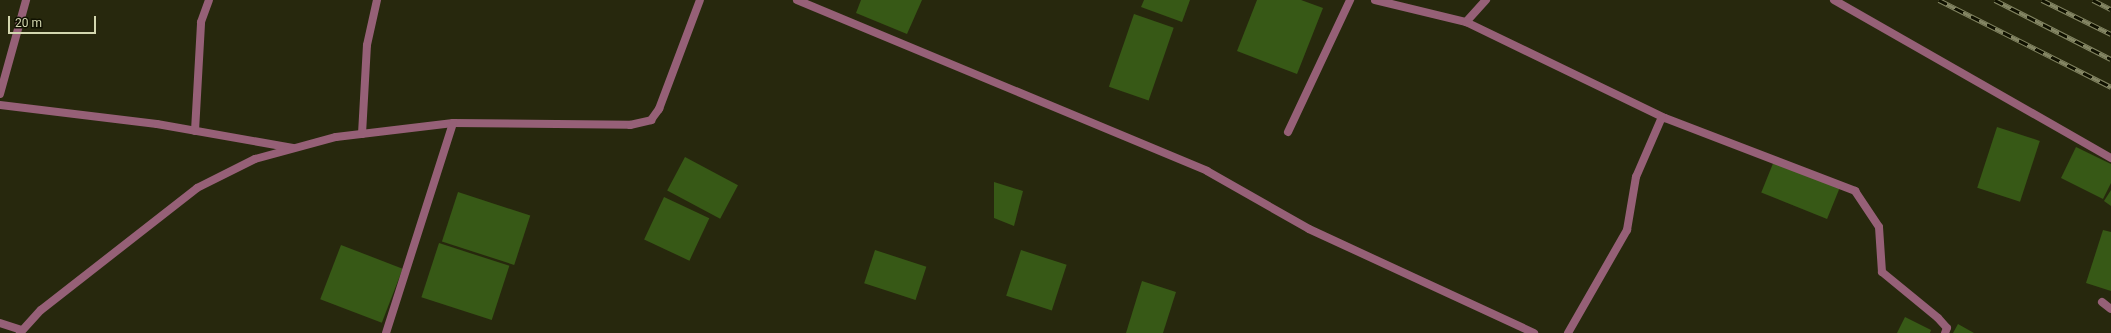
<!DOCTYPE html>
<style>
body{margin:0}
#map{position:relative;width:2111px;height:333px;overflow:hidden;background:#27280d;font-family:Roboto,sans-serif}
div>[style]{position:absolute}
.building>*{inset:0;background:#375916;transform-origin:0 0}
.street>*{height:8px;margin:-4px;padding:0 4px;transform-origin:4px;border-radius:4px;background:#966077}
.rail>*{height:4.5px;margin-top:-2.25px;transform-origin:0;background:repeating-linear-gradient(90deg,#101100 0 9px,#848664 0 18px);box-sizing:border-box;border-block:1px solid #848664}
span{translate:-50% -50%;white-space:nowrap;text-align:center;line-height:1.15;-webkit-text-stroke:3px #101100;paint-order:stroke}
.scale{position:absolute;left:8px;top:16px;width:88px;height:18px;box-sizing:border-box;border:2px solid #d3d7af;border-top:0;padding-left:5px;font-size:12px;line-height:14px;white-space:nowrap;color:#d3d7af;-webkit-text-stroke:3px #101100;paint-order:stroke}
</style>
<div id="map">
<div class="building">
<div style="clip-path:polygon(861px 0,922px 0,907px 34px,856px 13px)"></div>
<div style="clip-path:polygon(1144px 0,1190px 0,1182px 22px,1141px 7px)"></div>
<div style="clip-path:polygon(1257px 0,1301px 0,1323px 8px,1297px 74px,1237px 51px)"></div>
<div style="left:1134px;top:14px;width:42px;height:77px;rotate:19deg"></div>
<div style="left:1997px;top:127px;width:45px;height:64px;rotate:18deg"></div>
<div style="clip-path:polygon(2076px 147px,2111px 164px,2111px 183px,2103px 199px,2061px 178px)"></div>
<div style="left:685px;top:157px;width:60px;height:38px;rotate:28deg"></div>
<div style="left:1774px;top:161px;width:71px;height:34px;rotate:22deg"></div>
<div style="clip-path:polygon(994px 182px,1023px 191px,1014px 226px,994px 218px)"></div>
<div style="clip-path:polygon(2111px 190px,2111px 206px,2104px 201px)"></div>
<div style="left:458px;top:192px;width:76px;height:52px;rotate:18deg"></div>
<div style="left:664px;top:197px;width:50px;height:47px;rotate:25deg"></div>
<div style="clip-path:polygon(2103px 230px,2111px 232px,2111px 291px,2086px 283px)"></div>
<div style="left:439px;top:243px;width:74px;height:57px;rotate:18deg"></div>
<div style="left:341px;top:245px;width:66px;height:58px;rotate:21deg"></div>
<div style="left:875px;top:250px;width:54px;height:35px;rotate:18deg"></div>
<div style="left:1021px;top:250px;width:48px;height:48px;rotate:18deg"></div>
<div style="clip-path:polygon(1142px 281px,1176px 292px,1163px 333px,1126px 333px)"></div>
<div style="clip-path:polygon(1905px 317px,1931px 330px,1930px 333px,1897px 333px)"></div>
<div style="clip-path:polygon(1958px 324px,1974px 333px,1953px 333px)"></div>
</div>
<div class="street">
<div style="left:797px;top:0;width:444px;rotate:22.6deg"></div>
<div style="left:1207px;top:171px;width:117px;rotate:29.6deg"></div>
<div style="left:1309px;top:229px;width:248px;rotate:24.8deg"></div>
<div style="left:1375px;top:0;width:94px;rotate:13.6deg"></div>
<div style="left:1466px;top:22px;width:221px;rotate:25.8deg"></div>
<div style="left:1665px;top:118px;width:204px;rotate:21deg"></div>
<div style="left:1855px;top:191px;width:43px;rotate:56.3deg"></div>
<div style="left:1879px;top:227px;width:45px;rotate:86.2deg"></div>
<div style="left:1882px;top:272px;width:72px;rotate:39.4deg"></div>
<div style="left:1938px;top:318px;width:13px;rotate:48deg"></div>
<div style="left:1947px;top:328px;width:5px;rotate:112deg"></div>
<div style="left:1834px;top:0;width:319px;rotate:29.7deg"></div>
<div style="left:1466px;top:22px;width:30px;rotate:-48deg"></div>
<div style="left:0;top:94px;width:98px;rotate:-74.5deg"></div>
<div style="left:0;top:105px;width:158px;rotate:6.9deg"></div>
<div style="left:157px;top:124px;width:138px;rotate:10deg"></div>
<div style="left:195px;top:131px;width:109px;rotate:-86.8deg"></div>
<div style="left:201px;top:22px;width:23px;rotate:-70deg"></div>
<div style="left:1288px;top:132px;width:146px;rotate:-64.8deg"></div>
<div style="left:362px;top:134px;width:89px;rotate:-86.8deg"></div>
<div style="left:367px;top:45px;width:46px;rotate:-77.5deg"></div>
<div style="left:2102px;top:302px;width:11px;rotate:38deg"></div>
<div style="left:0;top:323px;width:22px;rotate:18deg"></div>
<div style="left:20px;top:333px;width:31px;rotate:-48deg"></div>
<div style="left:41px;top:310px;width:198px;rotate:-38deg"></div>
<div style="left:197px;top:188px;width:65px;rotate:-26.6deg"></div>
<div style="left:255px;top:159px;width:84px;rotate:-15.2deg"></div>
<div style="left:336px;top:137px;width:118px;rotate:-6.8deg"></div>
<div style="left:453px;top:123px;width:177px;rotate:0.6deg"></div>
<div style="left:630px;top:125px;width:22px;rotate:-13deg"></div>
<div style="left:651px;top:120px;width:14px;rotate:-54deg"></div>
<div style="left:659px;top:109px;width:116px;rotate:-69.4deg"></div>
<div style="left:386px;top:333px;width:220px;rotate:-72.3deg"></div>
<div style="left:1568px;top:333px;width:119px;rotate:-60.2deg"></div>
<div style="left:1627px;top:230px;width:54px;rotate:-80.4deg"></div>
<div style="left:1636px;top:177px;width:65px;rotate:-66.6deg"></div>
</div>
<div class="rail">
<div style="left:1939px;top:0;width:193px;rotate:26.8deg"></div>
<div style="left:1995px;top:0;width:130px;rotate:27deg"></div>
<div style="left:2042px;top:0;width:77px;rotate:26.2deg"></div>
<div style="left:2093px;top:0;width:20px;rotate:27deg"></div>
</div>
<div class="scale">20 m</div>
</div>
